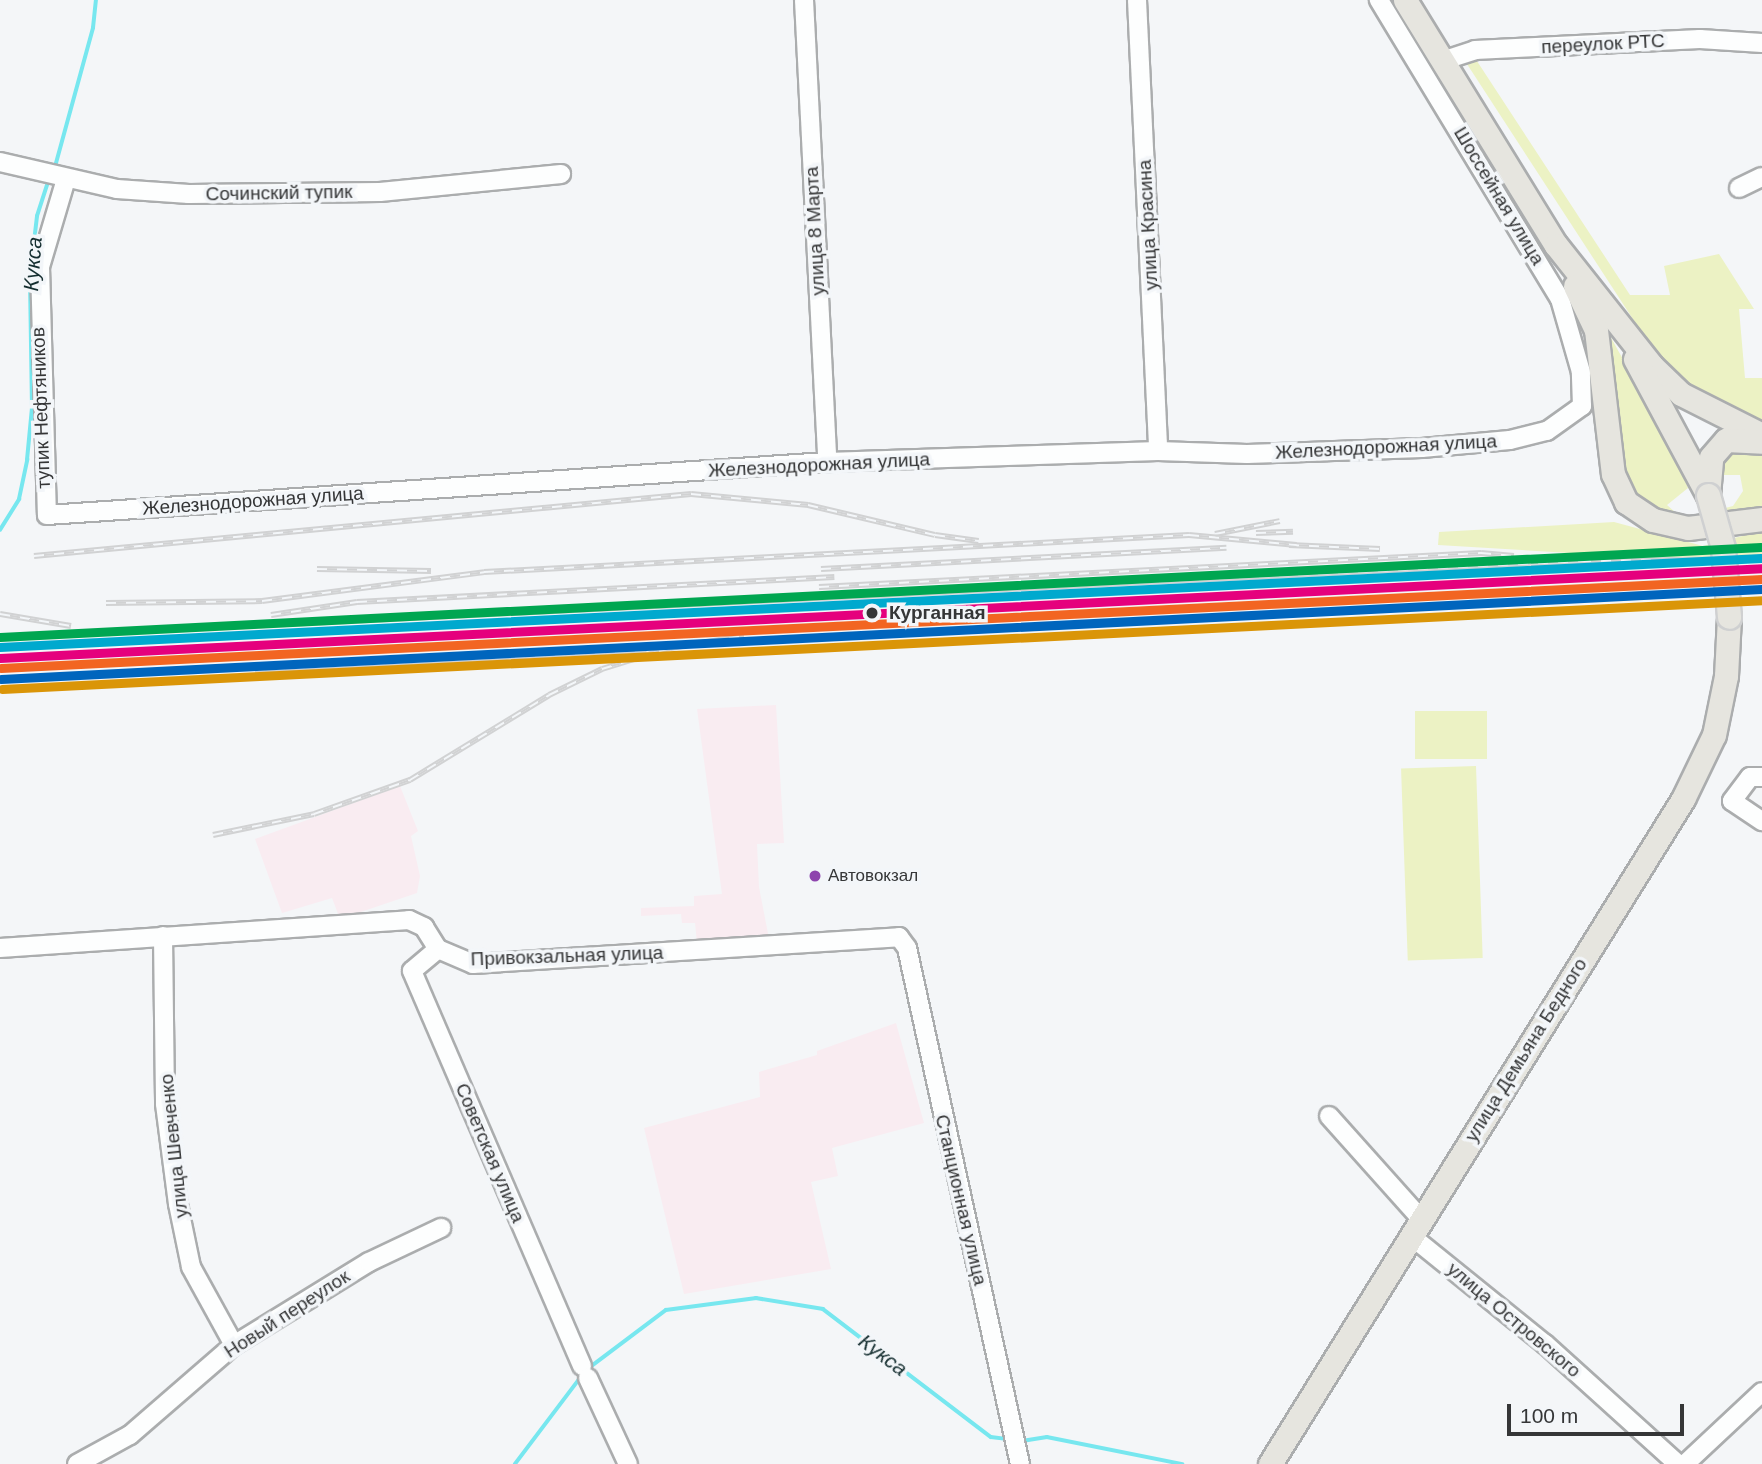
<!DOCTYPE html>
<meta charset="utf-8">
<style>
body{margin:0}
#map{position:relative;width:1762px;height:1464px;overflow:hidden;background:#f4f6f8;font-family:Helvetica,sans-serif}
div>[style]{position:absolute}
.commercial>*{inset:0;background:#f9ecf1}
.green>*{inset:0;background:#ecf2c4;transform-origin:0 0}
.stream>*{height:3.5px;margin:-1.75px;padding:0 1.75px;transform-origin:1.75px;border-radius:1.75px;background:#77e7ef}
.roads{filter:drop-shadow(2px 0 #abadae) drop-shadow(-2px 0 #abadae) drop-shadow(0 2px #abadae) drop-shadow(0 -2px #abadae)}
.minor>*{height:18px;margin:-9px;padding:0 9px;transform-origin:9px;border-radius:9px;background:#fdfefe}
.major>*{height:23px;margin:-11.5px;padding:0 11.5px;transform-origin:11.5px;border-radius:11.5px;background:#e6e5df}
.rail>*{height:6px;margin-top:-3px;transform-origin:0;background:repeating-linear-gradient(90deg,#f3f6f9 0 10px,#d1d2d3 0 20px);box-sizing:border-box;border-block:2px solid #d1d2d3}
.bridges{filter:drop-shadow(2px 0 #cfd0d1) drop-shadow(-2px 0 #cfd0d1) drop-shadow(0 2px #cfd0d1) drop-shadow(0 -2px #cfd0d1)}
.major-bridge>*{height:23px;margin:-11.5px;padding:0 11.5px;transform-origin:11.5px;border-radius:11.5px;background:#e6e5df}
.rail-1>*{height:9px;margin:-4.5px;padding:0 4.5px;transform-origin:4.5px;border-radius:4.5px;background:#e5007d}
.rail-2>*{height:9px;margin:-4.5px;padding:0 4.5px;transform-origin:4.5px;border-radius:4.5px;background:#f26522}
.rail-3>*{height:9px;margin:-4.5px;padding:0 4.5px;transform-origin:4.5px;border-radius:4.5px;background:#00a9ce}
.rail-4>*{height:9px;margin:-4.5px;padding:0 4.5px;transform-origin:4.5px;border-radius:4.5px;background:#0065bd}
.rail-5>*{height:9px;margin:-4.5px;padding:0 4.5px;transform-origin:4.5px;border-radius:4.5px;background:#00a651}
.rail-6>*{height:9px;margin:-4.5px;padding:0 4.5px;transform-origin:4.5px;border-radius:4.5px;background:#da9508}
.dots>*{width:19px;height:19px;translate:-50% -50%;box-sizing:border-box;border:4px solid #f3f6f9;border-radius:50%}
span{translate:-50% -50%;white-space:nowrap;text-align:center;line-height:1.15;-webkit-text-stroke:7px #f3f6f9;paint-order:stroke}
.bus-label{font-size:17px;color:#353637}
.left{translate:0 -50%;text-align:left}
.street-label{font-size:19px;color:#353637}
.stop-label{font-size:19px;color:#353637;font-weight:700}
.water-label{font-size:21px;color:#152e30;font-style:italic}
.scale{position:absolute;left:1507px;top:1404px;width:177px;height:32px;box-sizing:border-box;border:4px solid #353637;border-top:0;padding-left:9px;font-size:21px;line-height:24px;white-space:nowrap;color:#353637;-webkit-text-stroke:5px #f3f6f9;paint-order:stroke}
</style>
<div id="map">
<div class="commercial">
<div style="clip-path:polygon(776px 705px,784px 843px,757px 844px,759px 887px,769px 939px,697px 943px,695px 923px,682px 923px,681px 914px,641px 916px,641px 908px,694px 906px,694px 896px,722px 894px,697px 709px)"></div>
<div style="clip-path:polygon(400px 786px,418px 831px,411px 836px,420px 876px,417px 893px,340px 919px,332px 898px,282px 913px,255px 839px)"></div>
<div style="clip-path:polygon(896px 1023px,924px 1123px,832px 1148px,838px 1176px,811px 1182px,831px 1269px,684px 1294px,644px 1128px,760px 1097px,759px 1072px,817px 1055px,817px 1051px)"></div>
</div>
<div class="green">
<div style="clip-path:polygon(1473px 55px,1630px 295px,1670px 295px,1664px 266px,1719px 254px,1754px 309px,1739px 309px,1745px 378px,1762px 378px,1762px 427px,1715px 407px,1668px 373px,1465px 61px)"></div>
<div style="clip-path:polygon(1605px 327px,1672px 447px,1688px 488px,1667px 505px,1676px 513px,1694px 516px,1733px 506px,1743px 491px,1740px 475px,1721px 475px,1721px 463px,1732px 449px,1762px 453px,1762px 513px,1696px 523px,1639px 503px,1623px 479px)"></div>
<div style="clip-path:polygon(1614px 522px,1703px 546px,1762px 531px,1762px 555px,1670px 559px,1438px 545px,1439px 532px)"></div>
<div style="left:1415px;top:711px;width:72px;height:48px"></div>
<div style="left:1476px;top:766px;width:192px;height:75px;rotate:88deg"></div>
</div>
<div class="stream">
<div style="left:55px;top:167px;width:144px;rotate:-74.7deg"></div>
<div style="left:93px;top:28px;width:28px;rotate:-84deg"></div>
<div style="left:0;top:530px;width:36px;rotate:-58deg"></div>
<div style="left:19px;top:499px;width:40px;rotate:-78deg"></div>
<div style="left:27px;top:460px;width:52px;rotate:-84.5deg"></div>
<div style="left:32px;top:408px;width:132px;rotate:-90.9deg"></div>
<div style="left:30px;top:276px;width:60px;rotate:-83.3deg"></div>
<div style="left:37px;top:216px;width:38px;rotate:-72deg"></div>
<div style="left:589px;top:1368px;width:96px;rotate:-37deg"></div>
<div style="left:666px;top:1310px;width:91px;rotate:-7.6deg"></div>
<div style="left:756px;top:1298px;width:68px;rotate:9.3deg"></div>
<div style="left:823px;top:1309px;width:211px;rotate:37.3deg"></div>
<div style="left:991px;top:1437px;width:17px;rotate:7deg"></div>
<div style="left:1022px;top:1441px;width:25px;rotate:-9deg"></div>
<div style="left:1047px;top:1437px;width:138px;rotate:11.3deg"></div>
<div style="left:515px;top:1464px;width:108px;rotate:-52.9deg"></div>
</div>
<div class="roads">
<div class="minor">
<div style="left:804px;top:0;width:463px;rotate:87.1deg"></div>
<div style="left:1137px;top:0;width:451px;rotate:87.3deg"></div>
<div style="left:1445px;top:60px;width:32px;rotate:-18deg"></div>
<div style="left:1475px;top:50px;width:225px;rotate:-2.8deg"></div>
<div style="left:1700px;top:39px;width:62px;rotate:3.7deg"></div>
<div style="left:0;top:162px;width:120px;rotate:13deg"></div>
<div style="left:117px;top:189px;width:72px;rotate:4deg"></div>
<div style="left:189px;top:194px;width:191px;rotate:-0.6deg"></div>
<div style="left:380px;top:192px;width:182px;rotate:-5.7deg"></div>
<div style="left:66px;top:179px;width:92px;rotate:106.5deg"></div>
<div style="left:40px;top:267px;width:248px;rotate:88.4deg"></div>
<div style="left:47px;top:515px;width:782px;rotate:-3.89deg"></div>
<div style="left:827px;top:462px;width:331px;rotate:-1.9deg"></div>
<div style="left:1158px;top:451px;width:89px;rotate:1.9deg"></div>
<div style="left:1247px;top:454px;width:175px;rotate:-2deg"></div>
<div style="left:1422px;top:448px;width:88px;rotate:-5.2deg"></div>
<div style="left:1510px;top:440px;width:38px;rotate:-14deg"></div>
<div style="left:1547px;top:431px;width:43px;rotate:-35.5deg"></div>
<div style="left:1582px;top:406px;width:34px;rotate:-92deg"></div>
<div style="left:1581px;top:372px;width:76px;rotate:-106deg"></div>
<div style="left:1560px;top:299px;width:350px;rotate:-121.2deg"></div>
<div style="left:1739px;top:188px;width:25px;rotate:-26deg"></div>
<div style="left:1762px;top:777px;width:12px;rotate:180deg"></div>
<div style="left:1750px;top:777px;width:30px;rotate:127deg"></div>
<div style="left:1732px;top:801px;width:36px;rotate:34deg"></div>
<div style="left:163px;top:936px;width:168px;rotate:89.3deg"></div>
<div style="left:165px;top:1104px;width:101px;rotate:82.6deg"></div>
<div style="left:178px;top:1204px;width:64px;rotate:78.3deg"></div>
<div style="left:191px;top:1267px;width:89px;rotate:61.1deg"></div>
<div style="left:0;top:948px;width:410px;rotate:-3.9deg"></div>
<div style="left:409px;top:920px;width:17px;rotate:25deg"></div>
<div style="left:424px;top:927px;width:26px;rotate:58deg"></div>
<div style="left:438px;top:949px;width:38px;rotate:23deg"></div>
<div style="left:473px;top:964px;width:427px;rotate:-3.6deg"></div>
<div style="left:899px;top:937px;width:14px;rotate:54deg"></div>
<div style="left:907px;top:948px;width:528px;rotate:77.65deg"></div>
<div style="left:438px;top:949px;width:34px;rotate:140deg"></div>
<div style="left:412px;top:971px;width:430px;rotate:66.7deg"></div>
<div style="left:1329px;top:1116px;width:138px;rotate:48.2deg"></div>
<div style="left:1411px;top:1236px;width:172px;rotate:38.9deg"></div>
<div style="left:1545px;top:1344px;width:179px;rotate:42.1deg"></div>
<div style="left:588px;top:1378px;width:95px;rotate:65.1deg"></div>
<div style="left:77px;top:1464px;width:60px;rotate:-28.7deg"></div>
<div style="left:130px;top:1435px;width:138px;rotate:-40.9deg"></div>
<div style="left:234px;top:1345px;width:158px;rotate:-31.6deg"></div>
<div style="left:369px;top:1262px;width:80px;rotate:-25.3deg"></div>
<div style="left:1685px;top:1464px;width:105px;rotate:-43.1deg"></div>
</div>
<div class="major">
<div style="left:1405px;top:0;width:288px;rotate:58.4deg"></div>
<div style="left:1556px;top:245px;width:154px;rotate:51.6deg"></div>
<div style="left:1652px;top:366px;width:40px;rotate:44deg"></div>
<div style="left:1681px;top:394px;width:91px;rotate:26.8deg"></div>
<div style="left:1575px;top:286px;width:49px;rotate:64.5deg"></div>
<div style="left:1596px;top:330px;width:145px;rotate:83.3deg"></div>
<div style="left:1613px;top:474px;width:31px;rotate:65deg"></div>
<div style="left:1626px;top:502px;width:32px;rotate:34deg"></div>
<div style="left:1653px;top:520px;width:36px;rotate:13deg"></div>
<div style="left:1688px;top:528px;width:75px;rotate:-6.9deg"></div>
<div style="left:1635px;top:359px;width:154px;rotate:61.8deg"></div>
<div style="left:1708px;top:495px;width:38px;rotate:-85deg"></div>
<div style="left:1711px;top:457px;width:23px;rotate:-49deg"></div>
<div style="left:1726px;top:440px;width:36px;rotate:3deg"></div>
<div style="left:1270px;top:1464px;width:783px;rotate:-58.16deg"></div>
<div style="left:1683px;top:799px;width:71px;rotate:-64.2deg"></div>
<div style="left:1714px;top:735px;width:60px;rotate:-78.5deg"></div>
<div style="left:1726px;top:676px;width:59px;rotate:-87.1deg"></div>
</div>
</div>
<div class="rail">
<div style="left:1256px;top:533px;width:37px;rotate:-2deg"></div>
<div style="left:1215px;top:534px;width:66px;rotate:-11.3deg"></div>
<div style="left:1289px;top:545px;width:91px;rotate:2.5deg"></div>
<div style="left:34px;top:556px;width:660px;rotate:-5.39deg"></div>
<div style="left:691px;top:494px;width:118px;rotate:5.4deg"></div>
<div style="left:808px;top:505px;width:130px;rotate:13.3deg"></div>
<div style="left:935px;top:535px;width:44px;rotate:7.8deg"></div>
<div style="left:317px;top:569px;width:114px;rotate:1deg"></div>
<div style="left:821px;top:569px;width:406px;rotate:-3deg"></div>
<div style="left:819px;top:587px;width:663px;rotate:-2.94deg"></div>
<div style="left:1481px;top:553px;width:33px;rotate:5deg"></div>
<div style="left:106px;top:603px;width:156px;rotate:-0.7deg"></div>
<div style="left:262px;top:601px;width:224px;rotate:-7.4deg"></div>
<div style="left:484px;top:572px;width:706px;rotate:-3deg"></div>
<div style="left:1189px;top:535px;width:108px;rotate:5.3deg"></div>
<div style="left:0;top:614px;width:72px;rotate:9.6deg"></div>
<div style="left:271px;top:615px;width:87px;rotate:-8.6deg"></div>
<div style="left:357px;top:602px;width:478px;rotate:-3deg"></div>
<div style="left:0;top:638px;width:1583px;rotate:-2.79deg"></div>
<div style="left:1581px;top:561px;width:181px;rotate:-0.6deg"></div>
<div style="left:255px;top:670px;width:392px;rotate:-2.9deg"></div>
<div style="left:213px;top:835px;width:103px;rotate:-11.7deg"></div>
<div style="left:314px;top:814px;width:102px;rotate:-19.5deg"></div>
<div style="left:410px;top:780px;width:163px;rotate:-31.4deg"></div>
<div style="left:549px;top:695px;width:59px;rotate:-26.1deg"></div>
<div style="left:602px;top:669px;width:71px;rotate:-17.2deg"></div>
<div style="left:670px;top:648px;width:75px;rotate:-9.2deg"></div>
</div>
<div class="bridges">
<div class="major-bridge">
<div style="left:1708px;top:495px;width:55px;rotate:74.2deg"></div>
<div style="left:1723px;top:548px;width:69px;rotate:85deg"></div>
</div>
</div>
<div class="rail-1">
<div style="left:0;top:658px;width:1764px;rotate:-2.92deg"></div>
</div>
<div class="rail-2">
<div style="left:1px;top:668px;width:1763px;rotate:-2.89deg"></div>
</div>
<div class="rail-3">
<div style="left:0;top:647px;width:1763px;rotate:-2.89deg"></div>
</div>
<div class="rail-4">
<div style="left:1px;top:679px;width:1763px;rotate:-2.93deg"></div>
</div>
<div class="rail-5">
<div style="left:0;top:637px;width:1763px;rotate:-2.93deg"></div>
</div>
<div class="rail-6">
<div style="left:2px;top:689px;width:1762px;rotate:-2.89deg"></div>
</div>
<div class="dots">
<div style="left:872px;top:613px;background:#353637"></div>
<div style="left:815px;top:876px;background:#8e44ad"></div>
</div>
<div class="bus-label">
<span class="left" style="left:828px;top:876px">Автовокзал</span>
</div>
<div class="street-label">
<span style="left:1603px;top:44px;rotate:-3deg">переулок РТС</span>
<span style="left:279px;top:193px;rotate:-1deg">Сочинский тупик</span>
<span style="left:1499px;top:196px;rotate:59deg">Шоссейная улица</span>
<span style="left:1148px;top:225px;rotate:-93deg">улица Красина</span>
<span style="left:815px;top:231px;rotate:-93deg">улица 8 Марта</span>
<span style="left:41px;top:408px;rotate:-92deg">тупик Нефтяников</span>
<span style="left:1386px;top:447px;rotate:-3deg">Железнодорожная улица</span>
<span style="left:819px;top:465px;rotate:-3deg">Железнодорожная улица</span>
<span style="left:253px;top:501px;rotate:-4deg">Железнодорожная улица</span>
<span style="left:567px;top:956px;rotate:-2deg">Привокзальная улица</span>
<span style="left:1526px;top:1050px;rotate:-58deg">улица Демьяна Бедного</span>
<span style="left:174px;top:1146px;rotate:-96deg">улица Шевченко</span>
<span style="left:490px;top:1153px;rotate:67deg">Советская улица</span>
<span style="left:961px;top:1200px;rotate:77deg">Станционная улица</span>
<span style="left:287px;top:1314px;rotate:-33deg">Новый переулок</span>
<span style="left:1514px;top:1320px;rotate:40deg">улица Островского</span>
</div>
<div class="stop-label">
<span class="left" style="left:889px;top:613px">Курганная</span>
</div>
<div class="water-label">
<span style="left:33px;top:264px;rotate:-86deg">Кукса</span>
<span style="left:883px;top:1355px;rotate:37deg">Кукса</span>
</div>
<div class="scale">100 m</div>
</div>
